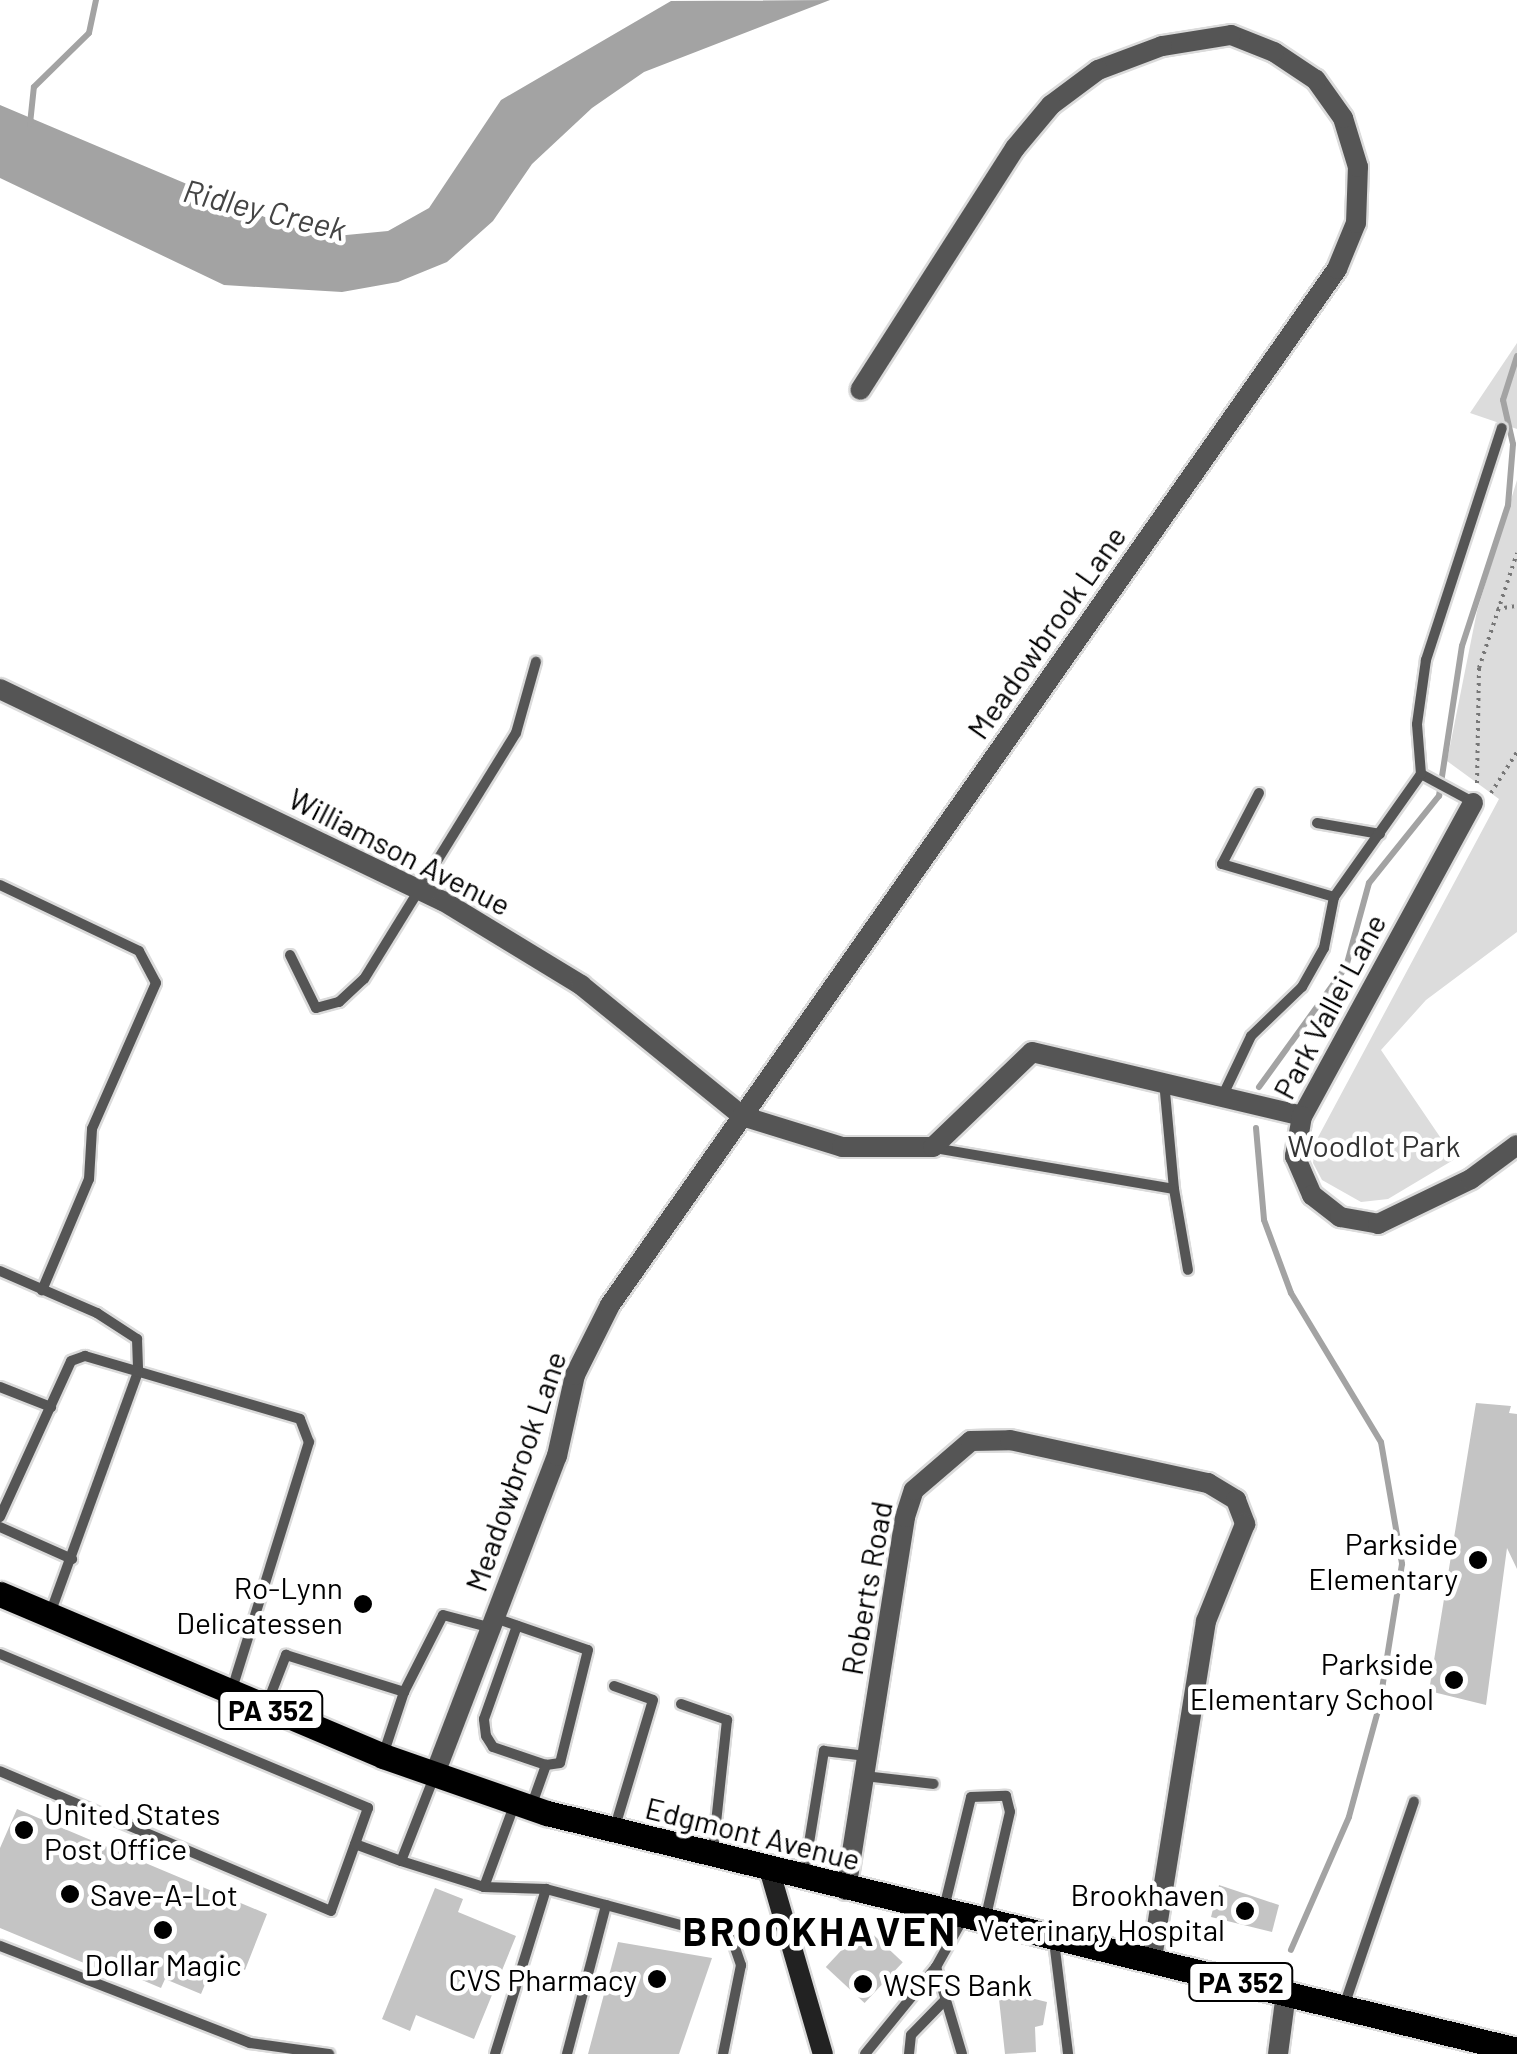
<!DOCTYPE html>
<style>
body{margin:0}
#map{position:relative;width:1517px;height:2054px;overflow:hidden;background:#fff;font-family:Barlow,sans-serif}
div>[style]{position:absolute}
.green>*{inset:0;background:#dcdcdc}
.water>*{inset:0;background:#a3a3a3}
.stream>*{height:6px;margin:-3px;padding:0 3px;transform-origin:3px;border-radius:3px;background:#a3a3a3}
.building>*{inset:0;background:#c4c4c4;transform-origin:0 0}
.path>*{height:4px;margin-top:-2px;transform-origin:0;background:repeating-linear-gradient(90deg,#777 0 2.5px,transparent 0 7.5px)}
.roads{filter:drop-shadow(2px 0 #dbdbdb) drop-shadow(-2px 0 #dbdbdb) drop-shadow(0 2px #dbdbdb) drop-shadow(0 -2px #dbdbdb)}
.lane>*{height:10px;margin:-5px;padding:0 5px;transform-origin:5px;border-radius:5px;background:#555}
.street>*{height:20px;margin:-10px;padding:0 10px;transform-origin:10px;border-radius:10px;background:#555}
.secondary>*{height:20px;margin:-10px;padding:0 10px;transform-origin:10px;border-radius:10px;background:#222}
.primary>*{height:25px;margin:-12.5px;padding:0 12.5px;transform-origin:12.5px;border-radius:12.5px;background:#000}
.dots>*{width:28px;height:28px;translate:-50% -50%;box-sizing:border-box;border:5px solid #fff;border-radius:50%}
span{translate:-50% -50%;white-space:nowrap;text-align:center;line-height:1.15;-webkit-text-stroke:9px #fff;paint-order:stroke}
.shield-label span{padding:2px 8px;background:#fff;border:2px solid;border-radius:8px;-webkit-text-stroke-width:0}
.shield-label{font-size:28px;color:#000;font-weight:700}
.street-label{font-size:30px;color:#000}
.park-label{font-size:30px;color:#333}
.poi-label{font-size:30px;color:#000}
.right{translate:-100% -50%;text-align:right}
.left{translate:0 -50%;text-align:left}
.water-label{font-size:32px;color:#444;font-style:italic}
.district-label{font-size:40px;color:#000;font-weight:700;letter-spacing:2.5px}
</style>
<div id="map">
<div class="green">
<div style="clip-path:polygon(1517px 343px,1517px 429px,1470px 413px)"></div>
<div style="clip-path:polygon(1517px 480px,1517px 932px,1426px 1000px,1381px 1050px,1455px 1159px,1388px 1199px,1361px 1202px,1322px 1180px,1313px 1163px,1316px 1141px,1499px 799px,1447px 761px,1477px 611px)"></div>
</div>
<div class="water">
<div style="clip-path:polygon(830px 0,644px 72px,592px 108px,532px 164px,493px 221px,447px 262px,398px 282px,342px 292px,224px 285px,0 178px,0 105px,286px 226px,336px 236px,388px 231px,429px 208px,501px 100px,671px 1px)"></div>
</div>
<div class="stream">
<div style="left:30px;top:124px;width:37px;rotate:-84deg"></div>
<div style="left:34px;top:87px;width:77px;rotate:-44.5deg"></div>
<div style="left:89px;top:33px;width:34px;rotate:-78deg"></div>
<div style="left:1259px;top:1087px;width:148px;rotate:-54.1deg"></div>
<div style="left:1346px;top:967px;width:87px;rotate:-74.7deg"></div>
<div style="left:1369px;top:883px;width:112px;rotate:-51.2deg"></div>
<div style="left:1439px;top:796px;width:152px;rotate:-81.3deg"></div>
<div style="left:1462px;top:646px;width:148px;rotate:-71.9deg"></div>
<div style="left:1508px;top:505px;width:61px;rotate:-85.3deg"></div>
<div style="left:1513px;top:444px;width:45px;rotate:-102.8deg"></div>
<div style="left:1503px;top:400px;width:46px;rotate:-72.3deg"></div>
<div style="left:1256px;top:1128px;width:92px;rotate:85deg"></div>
<div style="left:1264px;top:1220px;width:78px;rotate:69.7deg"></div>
<div style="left:1291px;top:1293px;width:174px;rotate:58.9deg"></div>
<div style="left:1381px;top:1442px;width:124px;rotate:80.2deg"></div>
<div style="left:1402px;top:1564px;width:145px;rotate:99.1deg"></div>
<div style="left:1379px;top:1707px;width:114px;rotate:105.3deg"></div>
<div style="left:1349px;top:1817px;width:145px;rotate:113.6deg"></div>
</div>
<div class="building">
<div style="clip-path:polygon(1476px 1403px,1511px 1406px,1509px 1413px,1517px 1414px,1517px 1569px,1507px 1548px,1486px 1705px,1429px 1691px)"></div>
<div style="clip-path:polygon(17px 1809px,267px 1914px,245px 1970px,216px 1958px,201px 1994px,165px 1979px,161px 1988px,123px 1972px,120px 1978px,0 1928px,0 1848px)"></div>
<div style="clip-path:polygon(1219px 1885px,1279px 1905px,1272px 1932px,1211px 1917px)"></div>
<div style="clip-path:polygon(435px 1888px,463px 1899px,458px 1912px,516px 1936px,474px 2039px,416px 2015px,410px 2031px,382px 2019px)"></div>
<div style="left:864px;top:1926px;width:53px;height:56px;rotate:43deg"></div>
<div style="clip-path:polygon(618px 1942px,712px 1958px,679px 2054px,588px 2054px)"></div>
<div style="clip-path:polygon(998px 1990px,1047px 2002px,1043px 2025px,1035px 2027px,1036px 2052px,1005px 2054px)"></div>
</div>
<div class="path">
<div style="left:1497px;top:609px;width:20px;rotate:-9deg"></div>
<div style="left:1477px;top:783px;width:115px;rotate:-89deg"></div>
<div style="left:1479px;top:668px;width:121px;rotate:-71.7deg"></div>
<div style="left:1491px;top:793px;width:49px;rotate:-57.6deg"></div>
</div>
<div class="roads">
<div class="lane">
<div style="left:1421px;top:774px;width:59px;rotate:28.3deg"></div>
<div style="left:1259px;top:793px;width:80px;rotate:117.5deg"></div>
<div style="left:1222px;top:864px;width:117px;rotate:16.4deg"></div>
<div style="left:1317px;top:823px;width:64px;rotate:9.9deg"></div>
<div style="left:0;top:885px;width:154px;rotate:25.4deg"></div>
<div style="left:139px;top:951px;width:36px;rotate:62deg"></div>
<div style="left:156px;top:983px;width:159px;rotate:113.7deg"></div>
<div style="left:92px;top:1129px;width:50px;rotate:93.4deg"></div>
<div style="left:89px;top:1179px;width:121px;rotate:112.9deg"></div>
<div style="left:290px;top:955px;width:59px;rotate:63.9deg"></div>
<div style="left:316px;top:1008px;width:24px;rotate:-15deg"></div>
<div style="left:339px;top:1002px;width:34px;rotate:-43deg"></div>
<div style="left:364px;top:979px;width:289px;rotate:-58.3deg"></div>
<div style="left:516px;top:733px;width:74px;rotate:-74.3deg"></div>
<div style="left:1223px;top:1095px;width:65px;rotate:-64.6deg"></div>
<div style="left:1251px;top:1036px;width:71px;rotate:-43.9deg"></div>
<div style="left:1302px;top:987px;width:45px;rotate:-60.6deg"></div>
<div style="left:1324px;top:948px;width:52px;rotate:-78.9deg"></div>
<div style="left:1334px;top:897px;width:151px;rotate:-54.7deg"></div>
<div style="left:1421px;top:774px;width:50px;rotate:-94.6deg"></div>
<div style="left:1417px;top:724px;width:65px;rotate:-82deg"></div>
<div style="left:1426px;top:660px;width:244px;rotate:-71.9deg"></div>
<div style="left:934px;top:1148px;width:243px;rotate:9.7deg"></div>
<div style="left:1174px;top:1189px;width:108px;rotate:-95.3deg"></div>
<div style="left:1174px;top:1189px;width:82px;rotate:80.2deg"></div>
<div style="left:0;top:1271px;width:106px;rotate:23.4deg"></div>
<div style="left:97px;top:1313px;width:48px;rotate:33deg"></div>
<div style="left:137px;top:1339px;width:33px;rotate:88deg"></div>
<div style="left:138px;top:1372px;width:258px;rotate:110deg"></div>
<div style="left:0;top:1387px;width:55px;rotate:21.4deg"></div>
<div style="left:0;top:1517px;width:171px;rotate:-65.5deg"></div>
<div style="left:71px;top:1361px;width:15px;rotate:-20deg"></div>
<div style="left:85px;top:1356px;width:224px;rotate:16.3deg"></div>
<div style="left:300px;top:1419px;width:25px;rotate:69deg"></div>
<div style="left:309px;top:1442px;width:263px;rotate:107.3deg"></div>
<div style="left:0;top:1527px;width:79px;rotate:24deg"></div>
<div style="left:495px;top:1618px;width:98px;rotate:19deg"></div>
<div style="left:588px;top:1650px;width:116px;rotate:103.9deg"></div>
<div style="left:560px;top:1763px;width:14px;rotate:172deg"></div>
<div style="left:546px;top:1765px;width:56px;rotate:-161.2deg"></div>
<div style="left:493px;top:1747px;width:13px;rotate:-122deg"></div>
<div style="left:486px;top:1736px;width:17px;rotate:-97deg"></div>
<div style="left:484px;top:1719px;width:99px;rotate:-70.5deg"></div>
<div style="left:0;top:1654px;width:399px;rotate:22.7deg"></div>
<div style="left:368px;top:1808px;width:109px;rotate:109.8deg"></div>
<div style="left:331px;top:1911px;width:359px;rotate:-157.1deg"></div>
<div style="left:614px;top:1686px;width:41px;rotate:19.7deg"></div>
<div style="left:653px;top:1700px;width:136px;rotate:106.7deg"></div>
<div style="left:404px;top:1692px;width:86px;rotate:-63.1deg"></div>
<div style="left:443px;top:1615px;width:51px;rotate:14.9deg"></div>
<div style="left:267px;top:1704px;width:53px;rotate:-68.8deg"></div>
<div style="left:286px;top:1655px;width:124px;rotate:17.4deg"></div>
<div style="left:404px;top:1692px;width:66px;rotate:108.4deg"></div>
<div style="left:681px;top:1704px;width:49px;rotate:19.2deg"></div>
<div style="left:727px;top:1720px;width:132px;rotate:96.1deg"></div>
<div style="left:865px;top:1776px;width:69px;rotate:6.6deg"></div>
<div style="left:434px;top:1777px;width:90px;rotate:111.4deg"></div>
<div style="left:401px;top:1861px;width:87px;rotate:17.4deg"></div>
<div style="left:484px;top:1887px;width:62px;rotate:1.8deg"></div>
<div style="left:531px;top:1807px;width:45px;rotate:-70.3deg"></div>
<div style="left:355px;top:1844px;width:49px;rotate:20.3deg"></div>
<div style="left:804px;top:1874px;width:125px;rotate:-80.8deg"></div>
<div style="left:824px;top:1751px;width:43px;rotate:6.6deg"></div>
<div style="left:484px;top:1887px;width:90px;rotate:-69.7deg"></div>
<div style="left:944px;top:1908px;width:114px;rotate:-76.3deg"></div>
<div style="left:971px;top:1797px;width:35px;rotate:-2deg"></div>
<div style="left:1006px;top:1796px;width:16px;rotate:76deg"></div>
<div style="left:1010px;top:1812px;width:111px;rotate:103deg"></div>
<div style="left:1054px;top:1941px;width:114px;rotate:82.9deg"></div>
<div style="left:0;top:1946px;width:268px;rotate:21.2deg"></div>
<div style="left:250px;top:2043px;width:80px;rotate:7.9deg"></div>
<div style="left:1344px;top:2006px;width:216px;rotate:-71.1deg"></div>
<div style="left:495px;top:2054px;width:173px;rotate:-72.8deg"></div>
<div style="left:546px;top:1889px;width:193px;rotate:15deg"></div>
<div style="left:732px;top:1939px;width:28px;rotate:71deg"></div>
<div style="left:741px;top:1965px;width:91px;rotate:101.4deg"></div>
<div style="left:567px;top:2054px;width:154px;rotate:-75.3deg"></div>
<div style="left:865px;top:2054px;width:112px;rotate:-50.8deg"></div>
<div style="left:909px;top:2054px;width:19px;rotate:-84deg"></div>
<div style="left:911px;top:2035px;width:50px;rotate:-45.8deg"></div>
<div style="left:962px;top:2054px;width:91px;rotate:-106.6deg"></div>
<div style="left:936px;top:1967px;width:57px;rotate:-60.8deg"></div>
</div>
<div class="street">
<div style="left:0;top:689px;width:491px;rotate:25.6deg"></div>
<div style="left:443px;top:901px;width:162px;rotate:31.3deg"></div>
<div style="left:581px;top:985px;width:208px;rotate:39.1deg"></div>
<div style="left:742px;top:1116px;width:105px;rotate:17.2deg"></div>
<div style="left:842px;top:1147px;width:91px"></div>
<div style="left:933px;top:1147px;width:137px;rotate:-43.8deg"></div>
<div style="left:1032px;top:1052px;width:277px;rotate:13.3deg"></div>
<div style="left:1473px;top:803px;width:357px;rotate:118.6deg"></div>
<div style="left:1302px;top:1116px;width:41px;rotate:99.9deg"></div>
<div style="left:1295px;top:1156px;width:43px;rotate:66.4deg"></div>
<div style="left:1312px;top:1195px;width:36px;rotate:38deg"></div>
<div style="left:1340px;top:1217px;width:39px;rotate:10deg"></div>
<div style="left:1378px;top:1224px;width:103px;rotate:-25.8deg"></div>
<div style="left:1471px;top:1179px;width:57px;rotate:-36.5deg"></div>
<div style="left:434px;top:1776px;width:343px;rotate:-69deg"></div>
<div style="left:557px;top:1456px;width:83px;rotate:-77.5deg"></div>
<div style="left:575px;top:1375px;width:78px;rotate:-63.4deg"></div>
<div style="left:610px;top:1305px;width:1266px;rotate:-54.94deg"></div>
<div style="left:1337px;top:269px;width:50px;rotate:-67.6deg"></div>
<div style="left:1356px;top:223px;width:56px;rotate:-88deg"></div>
<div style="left:1358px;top:167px;width:51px;rotate:-107deg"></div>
<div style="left:1343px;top:118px;width:47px;rotate:-125.4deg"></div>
<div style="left:1316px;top:80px;width:50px;rotate:-146.3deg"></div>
<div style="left:1274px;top:52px;width:46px;rotate:-158.4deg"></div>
<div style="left:1231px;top:35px;width:70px;rotate:170.9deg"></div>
<div style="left:1162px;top:46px;width:68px;rotate:159.4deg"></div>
<div style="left:1098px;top:70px;width:59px;rotate:143.3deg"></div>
<div style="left:1051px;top:105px;width:56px;rotate:129.9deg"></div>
<div style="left:1015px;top:148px;width:287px;rotate:122.6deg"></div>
<div style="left:846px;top:1890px;width:378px;rotate:-81deg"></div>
<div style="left:905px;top:1517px;width:28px;rotate:-72deg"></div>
<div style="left:914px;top:1490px;width:75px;rotate:-40.7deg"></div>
<div style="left:971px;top:1441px;width:39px;rotate:-1deg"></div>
<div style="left:1010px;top:1440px;width:203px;rotate:12.3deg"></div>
<div style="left:1208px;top:1483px;width:33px;rotate:31deg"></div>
<div style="left:1236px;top:1500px;width:26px;rotate:69deg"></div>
<div style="left:1245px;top:1524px;width:105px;rotate:111.9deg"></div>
<div style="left:1206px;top:1621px;width:343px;rotate:99.1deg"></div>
<div style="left:1278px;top:2054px;width:62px;rotate:-82.5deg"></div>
</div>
<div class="secondary">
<div style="left:770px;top:1872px;width:190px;rotate:73.8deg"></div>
</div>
<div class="primary">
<div style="left:0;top:1594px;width:416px;rotate:22.9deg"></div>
<div style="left:383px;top:1756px;width:174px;rotate:19.2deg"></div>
<div style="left:547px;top:1813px;width:999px;rotate:13.73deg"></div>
</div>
</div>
<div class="dots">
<div style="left:1478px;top:1560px;background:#000"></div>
<div style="left:363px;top:1604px;background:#000"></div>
<div style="left:1454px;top:1680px;background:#000"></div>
<div style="left:24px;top:1830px;background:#000"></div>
<div style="left:70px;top:1894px;background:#000"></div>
<div style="left:1245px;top:1911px;background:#000"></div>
<div style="left:163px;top:1930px;background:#000"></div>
<div style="left:657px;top:1979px;background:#000"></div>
<div style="left:863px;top:1984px;background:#000"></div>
</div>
<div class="shield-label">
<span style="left:271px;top:1710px">PA 352</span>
<span style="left:1241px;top:1982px">PA 352</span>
</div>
<div class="street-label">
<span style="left:1046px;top:632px;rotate:-55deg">Meadowbrook Lane</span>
<span style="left:400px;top:851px;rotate:27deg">Williamson Avenue</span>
<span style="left:1329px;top:1006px;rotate:-62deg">Park Vallei Lane</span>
<span style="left:515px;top:1471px;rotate:-71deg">Meadowbrook Lane</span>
<span style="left:866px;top:1588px;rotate:-80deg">Roberts Road</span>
<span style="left:753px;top:1833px;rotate:14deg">Edgmont Avenue</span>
</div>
<div class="park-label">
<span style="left:1374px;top:1145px">Woodlot Park</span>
</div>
<div class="poi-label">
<span class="right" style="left:1458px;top:1560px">Parkside<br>Elementary</span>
<span class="right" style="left:343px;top:1604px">Ro-Lynn<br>Delicatessen</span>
<span class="right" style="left:1434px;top:1680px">Parkside<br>Elementary School</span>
<span class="left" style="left:44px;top:1830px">United States<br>Post Office</span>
<span class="left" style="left:90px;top:1894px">Save-A-Lot</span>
<span class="right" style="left:1225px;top:1911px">Brookhaven<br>Veterinary Hospital</span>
<span style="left:163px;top:1964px">Dollar Magic</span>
<span class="right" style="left:637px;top:1979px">CVS Pharmacy</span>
<span class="left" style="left:883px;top:1984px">WSFS Bank</span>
</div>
<div class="water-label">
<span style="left:265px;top:209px;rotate:14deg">Ridley Creek</span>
</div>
<div class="district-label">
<span style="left:820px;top:1930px">BROOKHAVEN</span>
</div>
</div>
